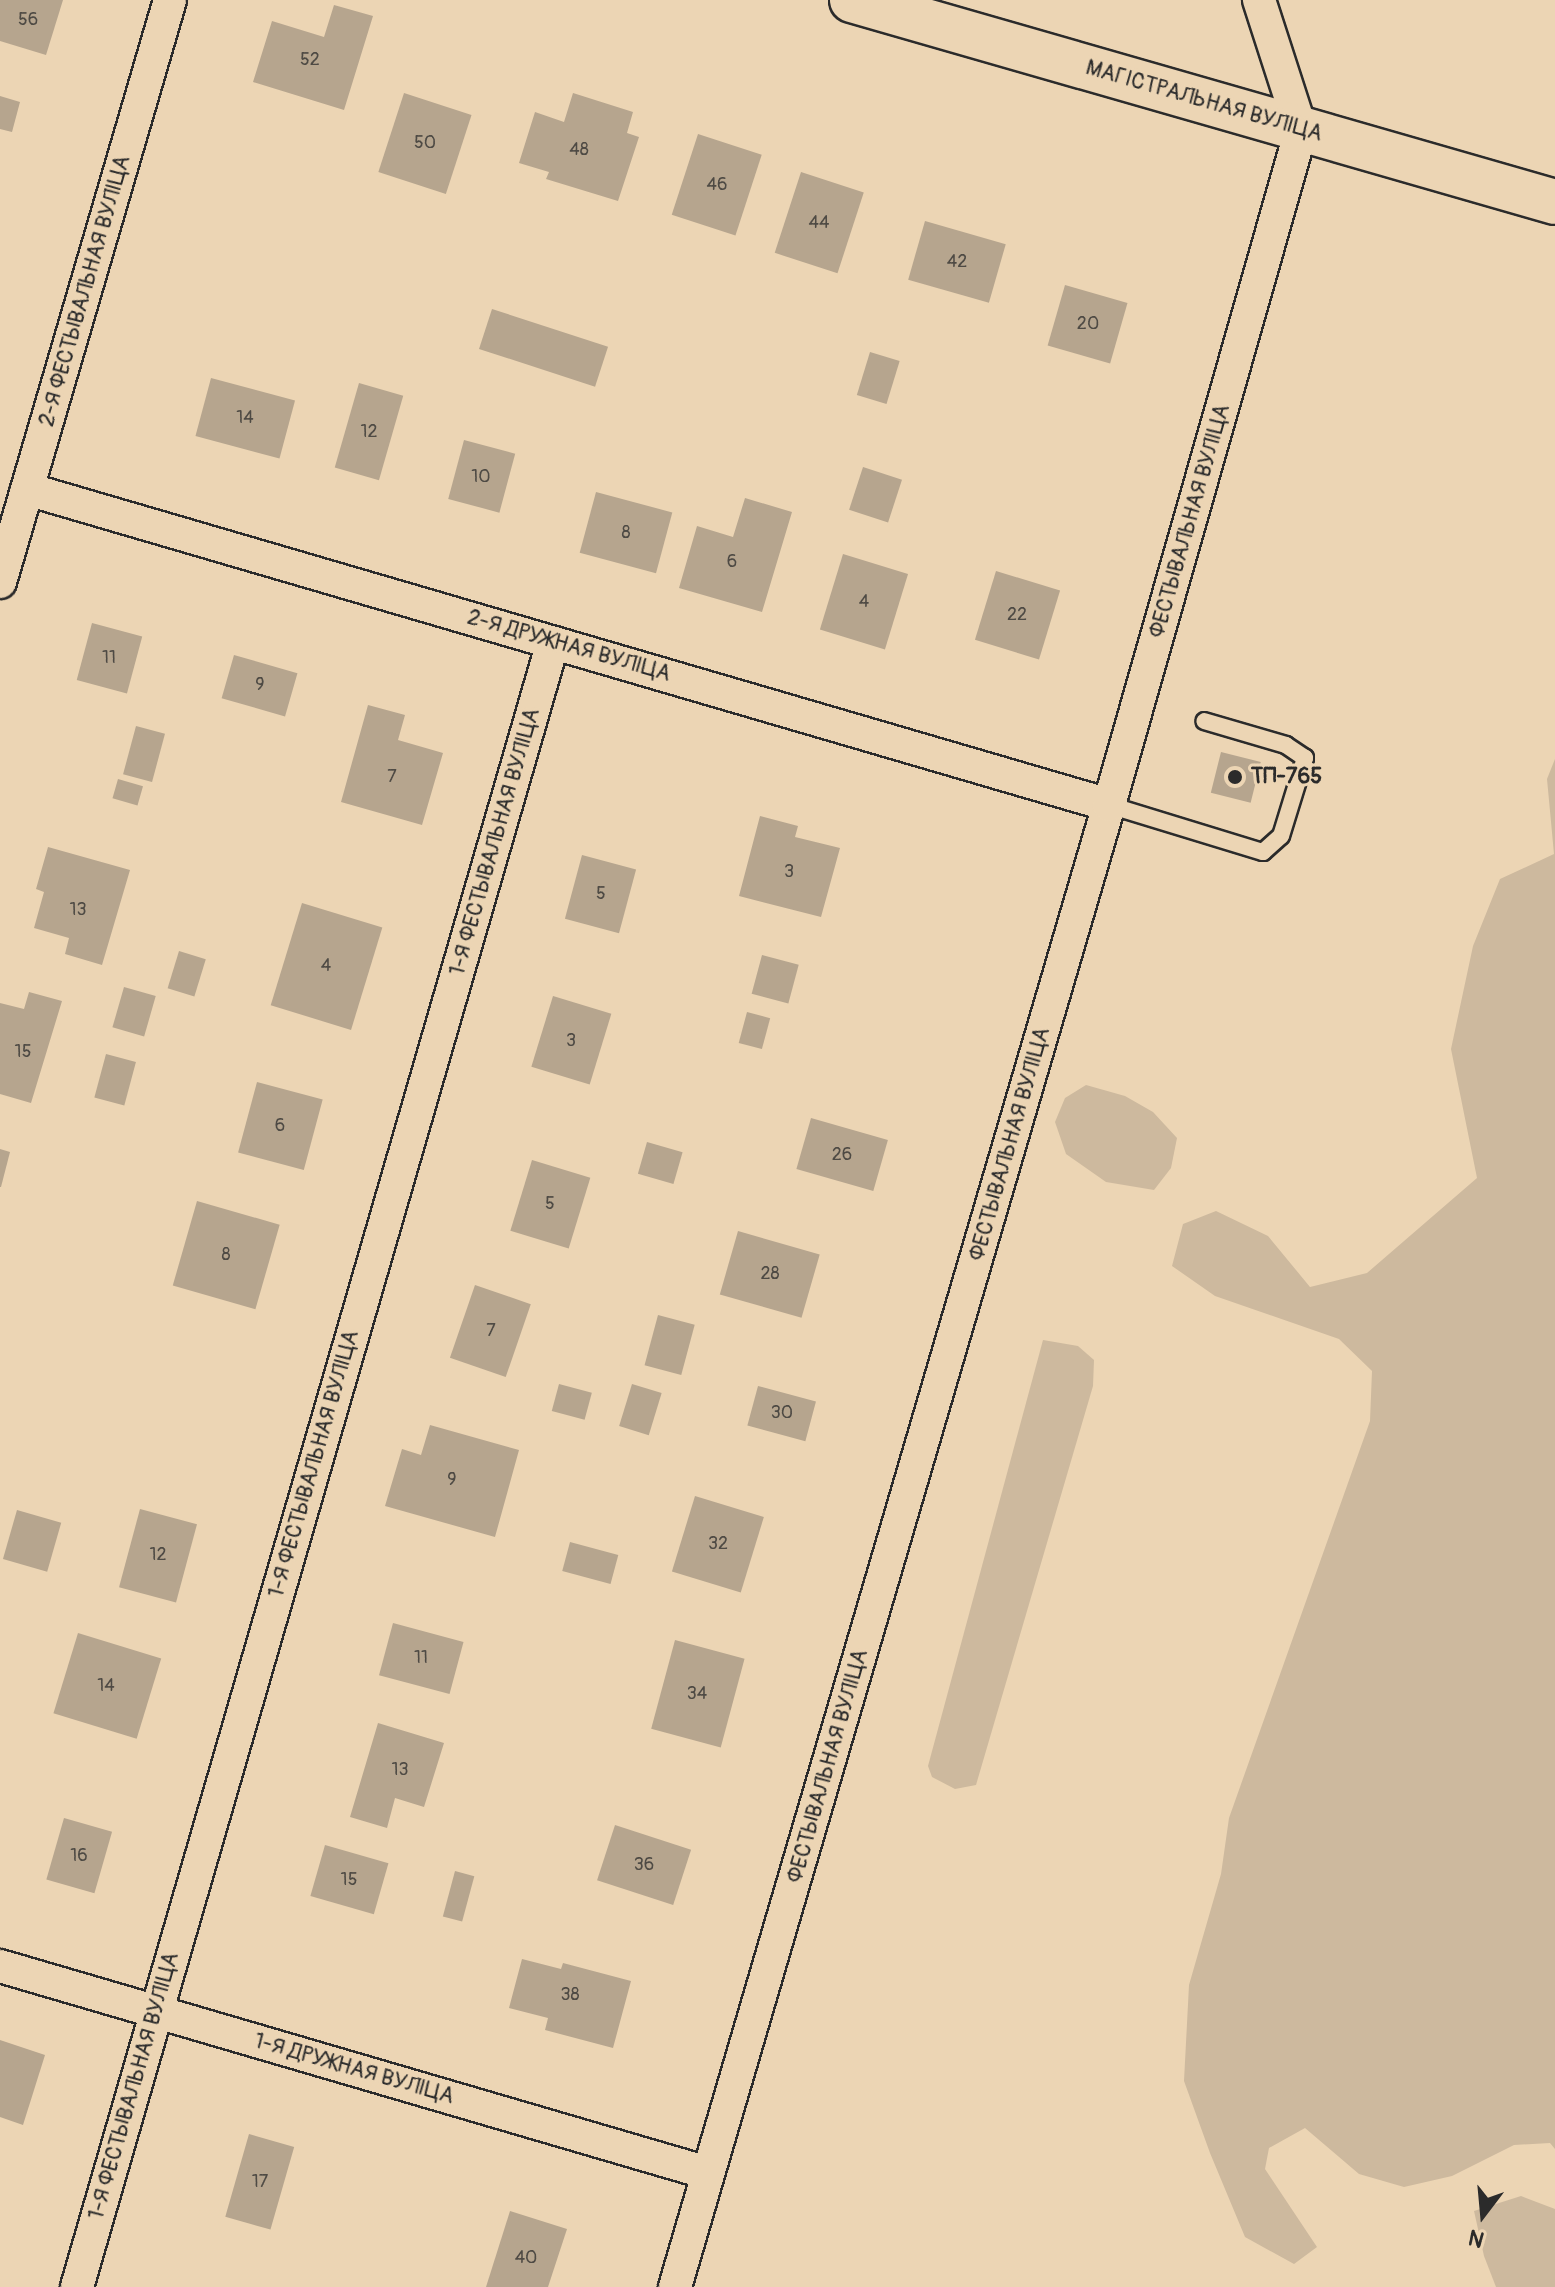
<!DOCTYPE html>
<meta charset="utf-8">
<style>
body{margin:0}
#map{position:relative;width:1555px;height:2287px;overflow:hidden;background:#ecd5b4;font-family:Pangolin,sans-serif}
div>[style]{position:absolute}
.green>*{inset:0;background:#cdb99e}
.building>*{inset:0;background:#b6a58e;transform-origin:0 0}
.roads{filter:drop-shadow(2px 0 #2b2b2b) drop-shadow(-2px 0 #2b2b2b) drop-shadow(0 2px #2b2b2b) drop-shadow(0 -2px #2b2b2b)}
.lane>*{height:16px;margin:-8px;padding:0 8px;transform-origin:8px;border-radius:8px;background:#ecd5b4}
.street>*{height:32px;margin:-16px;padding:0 16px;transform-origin:16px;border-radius:16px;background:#ecd5b4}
.secondary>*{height:44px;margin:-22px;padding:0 22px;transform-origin:22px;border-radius:22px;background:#ecd5b4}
.dots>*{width:22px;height:22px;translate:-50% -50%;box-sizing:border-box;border:4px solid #ecd5b4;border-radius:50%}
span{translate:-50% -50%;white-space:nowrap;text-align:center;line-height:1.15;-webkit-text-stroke:6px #ecd5b4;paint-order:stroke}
.number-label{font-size:18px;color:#4e4a44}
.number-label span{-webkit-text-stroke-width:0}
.street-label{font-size:22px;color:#2b2b2b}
.poi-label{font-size:22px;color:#2b2b2b;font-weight:700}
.left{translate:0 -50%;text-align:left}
.north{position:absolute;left:1443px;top:2175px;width:80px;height:80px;-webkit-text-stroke:6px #ecd5b4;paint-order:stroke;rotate:196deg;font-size:22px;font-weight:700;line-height:32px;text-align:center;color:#2b2b2b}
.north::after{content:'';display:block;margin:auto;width:28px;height:36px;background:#2b2b2b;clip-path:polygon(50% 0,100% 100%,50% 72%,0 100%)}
</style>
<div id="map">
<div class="green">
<div style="clip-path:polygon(1555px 759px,1555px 2149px,1550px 2143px,1514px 2145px,1452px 2176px,1404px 2187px,1359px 2174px,1305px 2128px,1269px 2148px,1265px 2169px,1317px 2247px,1294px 2264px,1245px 2237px,1210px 2153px,1184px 2081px,1189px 1985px,1221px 1874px,1229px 1818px,1370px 1421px,1372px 1371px,1339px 1339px,1215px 1296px,1172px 1266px,1183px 1224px,1216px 1211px,1268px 1236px,1310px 1287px,1367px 1273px,1477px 1178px,1451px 1049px,1473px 946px,1500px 879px,1554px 854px,1547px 779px)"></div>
<div style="clip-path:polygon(1086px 1085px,1125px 1096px,1153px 1112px,1177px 1138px,1171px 1168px,1154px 1190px,1106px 1182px,1066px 1154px,1055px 1122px,1065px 1098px)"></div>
<div style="clip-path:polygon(1043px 1340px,1078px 1346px,1094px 1360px,1093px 1386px,976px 1785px,955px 1789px,932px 1777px,928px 1766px)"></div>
<div style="clip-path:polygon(1521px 2196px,1555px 2209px,1555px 2287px,1496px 2287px,1484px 2256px,1474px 2211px)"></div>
</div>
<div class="building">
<div style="clip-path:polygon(0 0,63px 0,46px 55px,0 41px)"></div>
<div style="clip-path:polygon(334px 5px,373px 16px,344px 110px,253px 82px,272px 21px,324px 37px)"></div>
<div style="left:404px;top:93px;width:71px;height:83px;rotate:18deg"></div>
<div style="clip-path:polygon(573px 93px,633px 112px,627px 133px,639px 137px,618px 201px,546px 179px,549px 172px,519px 163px,535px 112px,564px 122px)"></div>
<div style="clip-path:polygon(0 96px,20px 102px,12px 132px,0 129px)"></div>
<div style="left:698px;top:134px;width:67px;height:85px;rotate:18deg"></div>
<div style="left:801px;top:172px;width:66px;height:85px;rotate:18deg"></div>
<div style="left:925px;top:221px;width:84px;height:61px;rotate:16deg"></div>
<div style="left:1065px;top:285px;width:65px;height:63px;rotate:16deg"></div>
<div style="left:492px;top:309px;width:122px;height:42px;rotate:18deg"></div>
<div style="left:870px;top:352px;width:31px;height:45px;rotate:17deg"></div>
<div style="left:211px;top:378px;width:87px;height:60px;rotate:15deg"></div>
<div style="left:359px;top:383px;width:46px;height:88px;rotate:16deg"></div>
<div style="left:464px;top:440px;width:53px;height:61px;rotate:15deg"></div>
<div style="left:863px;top:467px;width:41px;height:45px;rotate:18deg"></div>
<div style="left:596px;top:492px;width:79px;height:63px;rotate:15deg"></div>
<div style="clip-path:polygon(745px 498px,792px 512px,762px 612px,679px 588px,697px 526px,733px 537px)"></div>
<div style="left:843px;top:554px;width:68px;height:79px;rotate:17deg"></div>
<div style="left:996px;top:571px;width:67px;height:72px;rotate:17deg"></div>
<div style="left:92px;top:623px;width:52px;height:59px;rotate:15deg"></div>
<div style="left:234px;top:655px;width:66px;height:45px;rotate:16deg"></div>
<div style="clip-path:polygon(368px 705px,405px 715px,398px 740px,443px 753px,422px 825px,341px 802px)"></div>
<div style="left:136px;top:726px;width:30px;height:50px;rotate:15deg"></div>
<div style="left:1221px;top:752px;width:41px;height:42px;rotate:14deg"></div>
<div style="left:118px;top:779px;width:26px;height:20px;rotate:16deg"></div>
<div style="clip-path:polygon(760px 816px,798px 826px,795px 837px,840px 848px,821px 917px,739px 896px)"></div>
<div style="clip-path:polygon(48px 847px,130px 870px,102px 965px,65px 954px,69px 938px,34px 928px,44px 892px,36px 889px)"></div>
<div style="left:582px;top:855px;width:56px;height:66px;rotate:15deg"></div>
<div style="left:302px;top:903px;width:84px;height:107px;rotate:17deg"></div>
<div style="left:179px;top:951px;width:28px;height:39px;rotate:17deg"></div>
<div style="left:762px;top:955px;width:38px;height:40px;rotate:15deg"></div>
<div style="left:124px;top:987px;width:33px;height:42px;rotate:16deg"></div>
<div style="clip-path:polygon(29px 992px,62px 1001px,31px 1103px,0 1094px,0 1003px,24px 1009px)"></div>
<div style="left:553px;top:996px;width:61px;height:74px;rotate:17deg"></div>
<div style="left:747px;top:1012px;width:24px;height:32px;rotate:15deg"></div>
<div style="left:106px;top:1054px;width:31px;height:45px;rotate:15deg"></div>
<div style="left:257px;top:1082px;width:68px;height:73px;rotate:15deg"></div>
<div style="left:811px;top:1118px;width:80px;height:53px;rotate:16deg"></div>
<div style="left:647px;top:1142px;width:37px;height:33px;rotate:16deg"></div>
<div style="clip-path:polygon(0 1149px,10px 1152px,1px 1187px,0 1187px)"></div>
<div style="left:532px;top:1160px;width:61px;height:74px;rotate:17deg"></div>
<div style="left:197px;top:1201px;width:86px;height:88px;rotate:16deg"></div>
<div style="left:738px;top:1231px;width:85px;height:66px;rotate:16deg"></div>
<div style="left:475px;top:1285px;width:59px;height:77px;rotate:19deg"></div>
<div style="left:658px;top:1315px;width:38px;height:52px;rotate:15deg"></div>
<div style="left:559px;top:1384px;width:34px;height:28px;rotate:15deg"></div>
<div style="left:632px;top:1384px;width:31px;height:44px;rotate:17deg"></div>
<div style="left:758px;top:1386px;width:60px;height:41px;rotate:15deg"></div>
<div style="clip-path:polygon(430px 1425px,519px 1450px,495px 1537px,385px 1506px,402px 1449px,421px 1455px)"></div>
<div style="left:695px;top:1496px;width:72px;height:79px;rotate:17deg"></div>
<div style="left:140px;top:1509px;width:59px;height:81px;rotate:15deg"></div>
<div style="left:17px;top:1510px;width:46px;height:51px;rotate:16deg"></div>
<div style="left:570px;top:1542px;width:50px;height:30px;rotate:15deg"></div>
<div style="left:393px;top:1623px;width:73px;height:54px;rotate:15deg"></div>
<div style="left:78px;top:1633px;width:87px;height:84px;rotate:17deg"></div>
<div style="left:675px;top:1640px;width:72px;height:92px;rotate:15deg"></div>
<div style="clip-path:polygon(378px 1723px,444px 1743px,424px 1807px,395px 1798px,387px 1828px,350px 1817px)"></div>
<div style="left:64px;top:1818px;width:50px;height:64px;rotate:16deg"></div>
<div style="left:615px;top:1825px;width:80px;height:58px;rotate:18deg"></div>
<div style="left:325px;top:1845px;width:66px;height:53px;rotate:16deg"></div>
<div style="left:455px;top:1871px;width:20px;height:47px;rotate:15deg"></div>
<div style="clip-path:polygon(522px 1959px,561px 1969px,563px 1963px,631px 1981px,613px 2048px,545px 2030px,548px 2018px,509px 2008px)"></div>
<div style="clip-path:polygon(0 2040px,45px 2055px,23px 2125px,0 2117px)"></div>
<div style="left:249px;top:2134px;width:47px;height:86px;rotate:16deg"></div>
<div style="clip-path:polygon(510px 2211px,567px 2229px,548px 2287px,486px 2287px)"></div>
</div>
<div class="roads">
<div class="lane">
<div style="left:1109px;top:805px;width:161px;rotate:17deg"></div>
<div style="left:1263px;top:852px;width:24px;rotate:-42deg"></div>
<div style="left:1281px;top:836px;width:82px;rotate:-72.9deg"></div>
<div style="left:1305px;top:758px;width:23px;rotate:-146deg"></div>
<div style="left:1286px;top:745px;width:85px;rotate:-163.7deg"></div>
</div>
<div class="street">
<div style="left:27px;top:489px;width:1127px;rotate:16.28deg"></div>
<div style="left:0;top:582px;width:606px;rotate:-73.72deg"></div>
<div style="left:0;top:1966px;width:738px;rotate:16.3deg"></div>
<div style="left:77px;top:2287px;width:1712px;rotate:-73.86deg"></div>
<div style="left:675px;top:2287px;width:1544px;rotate:-73.68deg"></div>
<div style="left:1109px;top:805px;width:702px;rotate:-74.12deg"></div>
<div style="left:1301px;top:130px;width:137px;rotate:-107.9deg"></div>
</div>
<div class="secondary">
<div style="left:852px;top:0;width:731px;rotate:16.03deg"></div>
</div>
</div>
<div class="dots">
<div style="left:1235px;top:777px;background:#2b2b2b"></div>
</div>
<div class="number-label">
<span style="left:28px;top:20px">56</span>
<span style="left:310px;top:60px">52</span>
<span style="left:425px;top:143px">50</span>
<span style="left:579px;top:150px">48</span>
<span style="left:717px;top:185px">46</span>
<span style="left:819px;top:223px">44</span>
<span style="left:957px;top:262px">42</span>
<span style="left:1088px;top:324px">20</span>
<span style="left:245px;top:418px">14</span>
<span style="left:369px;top:432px">12</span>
<span style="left:481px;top:477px">10</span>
<span style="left:626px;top:533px">8</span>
<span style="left:732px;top:562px">6</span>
<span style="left:864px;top:602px">4</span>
<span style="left:1017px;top:615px">22</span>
<span style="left:109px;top:658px">11</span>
<span style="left:260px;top:685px">9</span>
<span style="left:392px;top:777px">7</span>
<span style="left:789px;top:872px">3</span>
<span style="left:601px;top:894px">5</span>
<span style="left:78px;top:910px">13</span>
<span style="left:326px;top:966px">4</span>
<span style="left:571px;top:1041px">3</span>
<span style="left:23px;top:1052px">15</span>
<span style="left:280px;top:1126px">6</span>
<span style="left:842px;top:1155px">26</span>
<span style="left:550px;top:1204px">5</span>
<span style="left:226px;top:1255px">8</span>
<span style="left:770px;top:1274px">28</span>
<span style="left:491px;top:1331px">7</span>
<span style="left:782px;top:1413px">30</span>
<span style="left:452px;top:1480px">9</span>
<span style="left:718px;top:1544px">32</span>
<span style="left:158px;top:1555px">12</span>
<span style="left:421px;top:1658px">11</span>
<span style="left:106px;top:1686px">14</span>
<span style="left:697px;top:1694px">34</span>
<span style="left:400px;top:1770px">13</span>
<span style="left:79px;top:1856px">16</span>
<span style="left:644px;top:1865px">36</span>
<span style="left:349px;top:1880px">15</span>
<span style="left:570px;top:1995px">38</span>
<span style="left:260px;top:2182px">17</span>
<span style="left:526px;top:2258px">40</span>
</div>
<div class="street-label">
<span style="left:1204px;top:101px;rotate:16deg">МАГІСТРАЛЬНАЯ ВУЛІЦА</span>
<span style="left:85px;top:291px;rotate:-74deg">2-Я ФЕСТЫВАЛЬНАЯ ВУЛІЦА</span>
<span style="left:1190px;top:521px;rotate:-74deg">ФЕСТЫВАЛЬНАЯ ВУЛІЦА</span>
<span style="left:569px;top:646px;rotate:16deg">2-Я ДРУЖНАЯ ВУЛІЦА</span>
<span style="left:495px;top:842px;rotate:-74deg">1-Я ФЕСТЫВАЛЬНАЯ ВУЛІЦА</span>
<span style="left:1010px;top:1144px;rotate:-74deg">ФЕСТЫВАЛЬНАЯ ВУЛІЦА</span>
<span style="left:314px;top:1464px;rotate:-74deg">1-Я ФЕСТЫВАЛЬНАЯ ВУЛІЦА</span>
<span style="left:828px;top:1766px;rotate:-74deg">ФЕСТЫВАЛЬНАЯ ВУЛІЦА</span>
<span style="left:354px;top:2069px;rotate:16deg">1-Я ДРУЖНАЯ ВУЛІЦА</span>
<span style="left:134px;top:2086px;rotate:-74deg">1-Я ФЕСТЫВАЛЬНАЯ ВУЛІЦА</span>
</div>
<div class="poi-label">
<span class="left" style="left:1251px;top:777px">ТП-765</span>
</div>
<div class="north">N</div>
</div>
